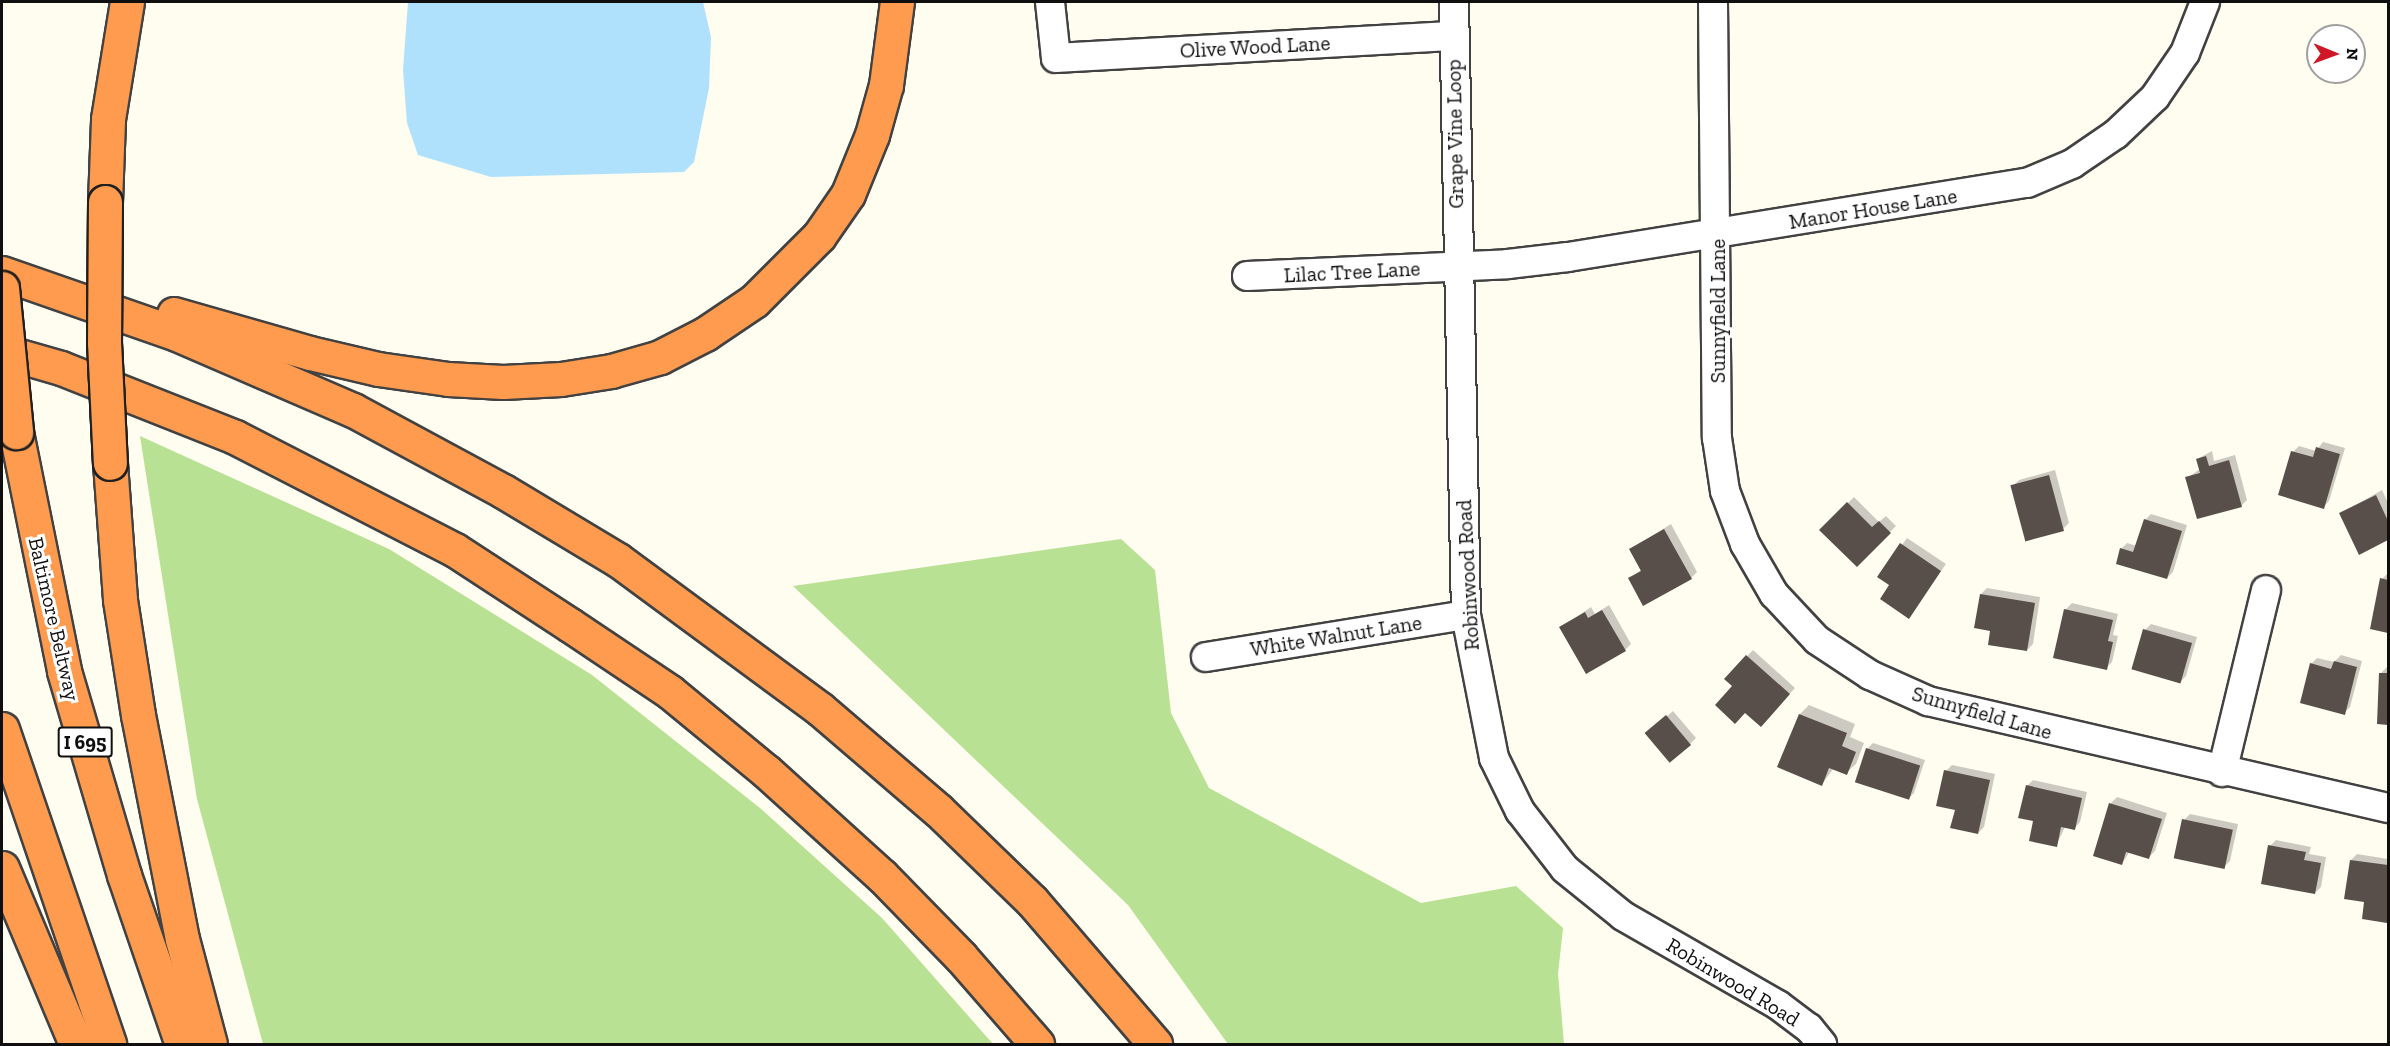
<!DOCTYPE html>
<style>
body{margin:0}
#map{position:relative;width:2390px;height:1046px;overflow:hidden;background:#fffcf0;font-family:"Zilla Slab",serif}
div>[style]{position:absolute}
.forest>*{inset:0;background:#b8e193}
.water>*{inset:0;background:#afe1fc}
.shadow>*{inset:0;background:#0003}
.building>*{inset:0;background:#594f4a;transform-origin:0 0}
.roads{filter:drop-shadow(2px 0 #424242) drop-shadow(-2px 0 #424242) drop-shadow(0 2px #424242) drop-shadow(0 -2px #424242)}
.minor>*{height:28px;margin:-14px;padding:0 14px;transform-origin:14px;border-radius:14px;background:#fff}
.motorway>*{height:33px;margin:-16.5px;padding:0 16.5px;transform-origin:16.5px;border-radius:16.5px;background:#ff9b4e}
.bridges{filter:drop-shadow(2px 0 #202020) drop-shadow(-2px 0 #202020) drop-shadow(0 2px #202020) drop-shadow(0 -2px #202020)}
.motorway-bridge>*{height:33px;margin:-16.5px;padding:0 16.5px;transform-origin:16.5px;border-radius:16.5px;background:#ff9b4e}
span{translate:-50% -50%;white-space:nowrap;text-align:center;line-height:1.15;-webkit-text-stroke:6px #fff;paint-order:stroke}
.shield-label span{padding:2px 4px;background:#fff;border:2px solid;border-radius:4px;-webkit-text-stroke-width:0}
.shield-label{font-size:20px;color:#0f0f0f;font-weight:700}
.street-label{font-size:21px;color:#0f0f0f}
.frame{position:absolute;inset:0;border:3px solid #0f0f0f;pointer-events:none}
.north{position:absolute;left:2306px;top:24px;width:60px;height:60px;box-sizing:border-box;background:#fff;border:2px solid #9f9f9f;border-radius:50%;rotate:91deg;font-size:16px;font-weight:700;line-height:24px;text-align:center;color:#0f0f0f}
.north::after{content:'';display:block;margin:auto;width:21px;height:27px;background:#ce1825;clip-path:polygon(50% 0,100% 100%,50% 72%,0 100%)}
</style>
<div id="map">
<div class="forest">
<div style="clip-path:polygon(140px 436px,389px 549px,592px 675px,760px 808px,882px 918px,993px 1044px,263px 1044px,197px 799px)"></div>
<div style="clip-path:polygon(1121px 539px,1155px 570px,1171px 713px,1209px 788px,1421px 903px,1516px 886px,1563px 928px,1558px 974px,1564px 1044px,1228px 1044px,1128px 905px,793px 586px)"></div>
</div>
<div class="water">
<div style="clip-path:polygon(408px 2px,703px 2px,711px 37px,709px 88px,694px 162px,684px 172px,491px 177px,418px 155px,407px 123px,403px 70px)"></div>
</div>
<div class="shadow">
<div style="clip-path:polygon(2323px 442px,2345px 448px,2329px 501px,2323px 507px,2293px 452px,2299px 446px,2316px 451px)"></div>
<div style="clip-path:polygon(2212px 451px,2214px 461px,2235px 455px,2247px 500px,2241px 506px,2187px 478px,2200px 469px,2197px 459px)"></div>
<div style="clip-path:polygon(2055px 470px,2069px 523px,2063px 529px,2013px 486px,2019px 480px)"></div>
<div style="clip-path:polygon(2382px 490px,2388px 503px,2388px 539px,2359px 553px,2341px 513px)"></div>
<div style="clip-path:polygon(1854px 497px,1879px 522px,1886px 516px,1896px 526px,1857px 565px,1821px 530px)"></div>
<div style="clip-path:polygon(2151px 514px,2187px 525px,2173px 572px,2167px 578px,2121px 549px,2127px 543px,2137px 546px,2145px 520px)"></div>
<div style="clip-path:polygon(1671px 524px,1697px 572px,1691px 578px,1630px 579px,1642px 569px,1631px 549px)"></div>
<div style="clip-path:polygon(1907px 538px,1946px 564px,1909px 617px,1891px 585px,1879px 577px)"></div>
<div style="clip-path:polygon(2388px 573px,2388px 632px,2371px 628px,2382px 579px)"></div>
<div style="clip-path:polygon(1987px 588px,2040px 597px,2033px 644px,2027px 650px,1992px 629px,1981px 594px)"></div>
<div style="clip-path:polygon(2072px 603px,2118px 614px,2113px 635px,2118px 636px,2112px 662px,2106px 668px,2055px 656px,2066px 609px)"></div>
<div style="clip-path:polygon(1609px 605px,1631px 644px,1625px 650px,1561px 628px,1591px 607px,1595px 614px)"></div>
<div style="clip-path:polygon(2151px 624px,2197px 637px,2186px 676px,2180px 682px,2145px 630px)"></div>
<div style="clip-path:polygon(1753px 650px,1795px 688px,1767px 719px,1746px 711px,1734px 686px,1726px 679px)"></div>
<div style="clip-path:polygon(2341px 655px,2362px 661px,2350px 707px,2344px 713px,2311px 664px,2317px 658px,2334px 662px)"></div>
<div style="clip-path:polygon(2387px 667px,2388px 723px,2379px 723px,2381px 673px)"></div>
<div style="clip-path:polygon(1809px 705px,1855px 724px,1850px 737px,1864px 743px,1856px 764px,1846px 773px,1834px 768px,1822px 784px,1779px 766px,1800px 714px)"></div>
<div style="clip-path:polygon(1673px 711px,1696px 738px,1690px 744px,1653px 728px)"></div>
<div style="clip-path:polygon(1873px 743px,1925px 760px,1914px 793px,1908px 799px,1867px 749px)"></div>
<div style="clip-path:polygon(1952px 765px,1995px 774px,1984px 827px,1978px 833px,1957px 808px,1946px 771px)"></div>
<div style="clip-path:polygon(2033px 780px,2087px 792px,2080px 822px,2074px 829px,2065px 827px,2056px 846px,2035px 820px,2027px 786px)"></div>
<div style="clip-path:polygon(2117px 797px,2167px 813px,2155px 851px,2149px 857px,2130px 851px,2122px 864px,2095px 855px,2111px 803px)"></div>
<div style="clip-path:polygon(2190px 814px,2238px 824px,2230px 861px,2224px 867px,2184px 820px)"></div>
<div style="clip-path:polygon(2276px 840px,2311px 847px,2309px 854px,2326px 857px,2321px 887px,2315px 893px,2270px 846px)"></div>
<div style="clip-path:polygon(2357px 854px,2388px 859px,2386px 921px,2366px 901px,2351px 860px)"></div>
</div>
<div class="building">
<div style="clip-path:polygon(2316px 447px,2340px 454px,2324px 509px,2278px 495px,2291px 451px,2313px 457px)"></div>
<div style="clip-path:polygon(2206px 456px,2209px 466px,2229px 460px,2242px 507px,2197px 519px,2185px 477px,2200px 473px,2196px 459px)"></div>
<div style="left:2049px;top:475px;width:58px;height:40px;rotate:75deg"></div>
<div style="clip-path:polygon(2376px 495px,2388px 521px,2388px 540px,2359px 555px,2339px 513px)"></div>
<div style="clip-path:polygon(1847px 502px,1872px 527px,1879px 521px,1891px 533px,1857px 567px,1819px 530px)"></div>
<div style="clip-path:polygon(2144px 519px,2182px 531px,2167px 579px,2116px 564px,2120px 548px,2133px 552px)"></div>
<div style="clip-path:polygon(1664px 529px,1692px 579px,1643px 606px,1628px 578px,1641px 571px,1629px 549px)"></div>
<div style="clip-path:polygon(1900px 543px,1941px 571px,1909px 619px,1880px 599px,1889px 585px,1877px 577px)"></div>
<div style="clip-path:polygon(2380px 578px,2388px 580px,2388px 633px,2370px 629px)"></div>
<div style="clip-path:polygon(1980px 594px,2035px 603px,2027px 651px,1988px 645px,1990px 631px,1974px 628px)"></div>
<div style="clip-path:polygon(2064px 609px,2113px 620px,2108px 641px,2113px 642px,2107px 670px,2053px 658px)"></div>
<div style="clip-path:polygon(1602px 610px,1626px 651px,1586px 674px,1559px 627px,1585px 612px,1588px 618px)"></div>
<div style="left:2143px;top:629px;width:51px;height:42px;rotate:16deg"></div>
<div style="clip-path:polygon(1746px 655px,1790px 694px,1761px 727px,1745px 713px,1735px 724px,1715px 705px,1732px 686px,1724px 679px)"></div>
<div style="clip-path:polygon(2334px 661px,2357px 667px,2345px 715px,2300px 703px,2310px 663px,2331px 669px)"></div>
<div style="clip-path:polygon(2379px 673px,2388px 673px,2388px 725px,2377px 724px)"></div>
<div style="clip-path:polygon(1799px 714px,1847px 733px,1842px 746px,1856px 752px,1847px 775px,1829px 768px,1822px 786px,1777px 767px)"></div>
<div style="left:1666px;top:715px;width:39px;height:28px;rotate:50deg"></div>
<div style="left:1866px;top:748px;width:57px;height:36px;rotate:18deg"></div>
<div style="clip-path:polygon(1944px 770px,1990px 780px,1978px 834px,1950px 828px,1955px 810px,1936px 806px)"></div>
<div style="clip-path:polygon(2026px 785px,2082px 798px,2075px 830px,2061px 827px,2057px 847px,2029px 841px,2033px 821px,2018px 818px)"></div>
<div style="clip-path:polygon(2109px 803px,2162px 819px,2149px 859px,2126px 852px,2122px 865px,2093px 856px)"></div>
<div style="left:2182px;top:819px;width:52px;height:40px;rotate:12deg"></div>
<div style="clip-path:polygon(2268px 845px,2306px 852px,2304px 860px,2321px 863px,2315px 894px,2261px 884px)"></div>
<div style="clip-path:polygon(2350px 860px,2388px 865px,2387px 923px,2362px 919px,2364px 902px,2344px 899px)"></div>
</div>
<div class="roads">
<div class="minor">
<div style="left:1050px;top:2px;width:56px;rotate:83.9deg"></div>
<div style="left:1056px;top:58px;width:399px;rotate:-3.2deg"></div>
<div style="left:1454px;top:2px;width:613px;rotate:88.88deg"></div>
<div style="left:1466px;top:615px;width:146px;rotate:78.9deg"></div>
<div style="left:1494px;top:758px;width:59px;rotate:63.9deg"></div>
<div style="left:1520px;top:811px;width:73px;rotate:52.2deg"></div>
<div style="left:1565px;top:869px;width:75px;rotate:39deg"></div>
<div style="left:1623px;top:916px;width:179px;rotate:29.9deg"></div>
<div style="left:1778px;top:1005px;width:39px;rotate:37deg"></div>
<div style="left:1809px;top:1028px;width:21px;rotate:51deg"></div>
<div style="left:1713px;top:2px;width:436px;rotate:89.5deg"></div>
<div style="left:1717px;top:438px;width:54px;rotate:81.4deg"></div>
<div style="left:1725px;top:491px;width:57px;rotate:69.3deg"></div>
<div style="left:1745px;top:544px;width:58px;rotate:59.9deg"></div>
<div style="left:1774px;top:594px;width:63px;rotate:46.9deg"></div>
<div style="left:1817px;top:640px;width:64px;rotate:33.4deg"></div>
<div style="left:1870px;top:675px;width:64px;rotate:24.1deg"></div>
<div style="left:1928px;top:701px;width:472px;rotate:13.1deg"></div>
<div style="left:1247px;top:276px;width:261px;rotate:-2.6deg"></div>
<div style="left:1508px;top:264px;width:60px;rotate:-6.7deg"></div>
<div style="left:1568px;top:257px;width:465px;rotate:-9.2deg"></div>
<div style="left:2027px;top:183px;width:49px;rotate:-22.9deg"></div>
<div style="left:2072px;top:164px;width:53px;rotate:-34.3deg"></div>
<div style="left:2116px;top:134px;width:54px;rotate:-43.5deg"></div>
<div style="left:2155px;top:97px;width:53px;rotate:-55.7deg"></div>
<div style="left:2185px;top:53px;width:55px;rotate:-68.6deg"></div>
<div style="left:1206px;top:657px;width:263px;rotate:-9.2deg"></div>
<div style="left:2222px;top:772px;width:187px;rotate:-76.4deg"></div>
</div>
<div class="motorway">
<div style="left:105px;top:202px;width:83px;rotate:-87.9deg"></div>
<div style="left:108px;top:119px;width:119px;rotate:-80.8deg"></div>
<div style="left:2px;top:273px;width:185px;rotate:19.2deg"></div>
<div style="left:177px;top:334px;width:192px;rotate:23.4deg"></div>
<div style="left:353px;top:410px;width:170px;rotate:28.4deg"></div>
<div style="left:503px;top:491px;width:134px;rotate:31deg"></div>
<div style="left:618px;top:560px;width:251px;rotate:36.4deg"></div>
<div style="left:820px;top:709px;width:155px;rotate:40.6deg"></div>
<div style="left:938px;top:810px;width:131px;rotate:44.1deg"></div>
<div style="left:1032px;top:901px;width:189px;rotate:49.3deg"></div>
<div style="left:174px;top:314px;width:141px;rotate:16deg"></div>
<div style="left:310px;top:353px;width:70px;rotate:13.2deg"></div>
<div style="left:378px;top:369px;width:71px;rotate:8.1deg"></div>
<div style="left:448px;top:379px;width:55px;rotate:3.1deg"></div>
<div style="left:503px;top:382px;width:58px;rotate:-3deg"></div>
<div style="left:561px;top:379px;width:51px;rotate:-9.1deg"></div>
<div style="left:611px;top:371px;width:51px;rotate:-15.9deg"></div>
<div style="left:660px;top:357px;width:51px;rotate:-27.1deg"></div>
<div style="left:705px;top:334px;width:59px;rotate:-34deg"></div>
<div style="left:754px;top:301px;width:92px;rotate:-45deg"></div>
<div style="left:819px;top:236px;width:51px;rotate:-55.4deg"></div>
<div style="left:848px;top:194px;width:64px;rotate:-67.9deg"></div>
<div style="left:872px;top:135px;width:52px;rotate:-74.4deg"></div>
<div style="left:886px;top:85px;width:84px;rotate:-82.5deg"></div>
<div style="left:2px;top:351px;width:61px;rotate:16.1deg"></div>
<div style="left:61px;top:368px;width:187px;rotate:21.6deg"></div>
<div style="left:235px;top:437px;width:247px;rotate:27.2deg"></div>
<div style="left:455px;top:550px;width:137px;rotate:33.1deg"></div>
<div style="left:570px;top:625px;width:120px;rotate:33.8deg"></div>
<div style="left:670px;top:692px;width:124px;rotate:39.5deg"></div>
<div style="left:766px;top:771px;width:156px;rotate:42.2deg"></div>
<div style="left:882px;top:876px;width:113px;rotate:45.7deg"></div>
<div style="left:961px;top:957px;width:116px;rotate:48.9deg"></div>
<div style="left:16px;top:432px;width:244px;rotate:78.6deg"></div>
<div style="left:64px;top:671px;width:213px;rotate:73.6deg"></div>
<div style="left:124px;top:875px;width:179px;rotate:71.1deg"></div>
<div style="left:110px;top:463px;width:137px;rotate:85.8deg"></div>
<div style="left:120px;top:600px;width:116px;rotate:81.1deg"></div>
<div style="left:138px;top:715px;width:228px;rotate:78.9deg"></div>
<div style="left:182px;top:939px;width:109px;rotate:75.1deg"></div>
<div style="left:2px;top:729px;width:333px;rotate:71.2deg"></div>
<div style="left:2px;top:868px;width:191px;rotate:67.2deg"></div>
</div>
</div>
<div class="bridges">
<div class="motorway-bridge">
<div style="left:105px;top:202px;width:140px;rotate:90.4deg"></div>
<div style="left:104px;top:342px;width:121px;rotate:87.2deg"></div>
<div style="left:2px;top:288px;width:145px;rotate:84.4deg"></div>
</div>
</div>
<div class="shield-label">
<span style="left:85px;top:742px">I 695</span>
</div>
<div class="street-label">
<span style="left:1255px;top:47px;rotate:-3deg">Olive Wood Lane</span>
<span style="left:1455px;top:134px;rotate:-91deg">Grape Vine Loop</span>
<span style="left:1873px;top:209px;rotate:-9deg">Manor House Lane</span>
<span style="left:1352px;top:272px;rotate:-3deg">Lilac Tree Lane</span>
<span style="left:1718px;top:311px;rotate:-90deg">Sunnyfield Lane</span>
<span style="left:1468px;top:575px;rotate:-93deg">Robinwood Road</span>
<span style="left:54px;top:619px;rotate:77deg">Baltimore Beltway</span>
<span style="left:1336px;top:636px;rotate:-9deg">White Walnut Lane</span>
<span style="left:1982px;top:713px;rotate:16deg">Sunnyfield Lane</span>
<span style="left:1733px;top:982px;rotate:31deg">Robinwood Road</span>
</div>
<div class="frame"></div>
<div class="north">N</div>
</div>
